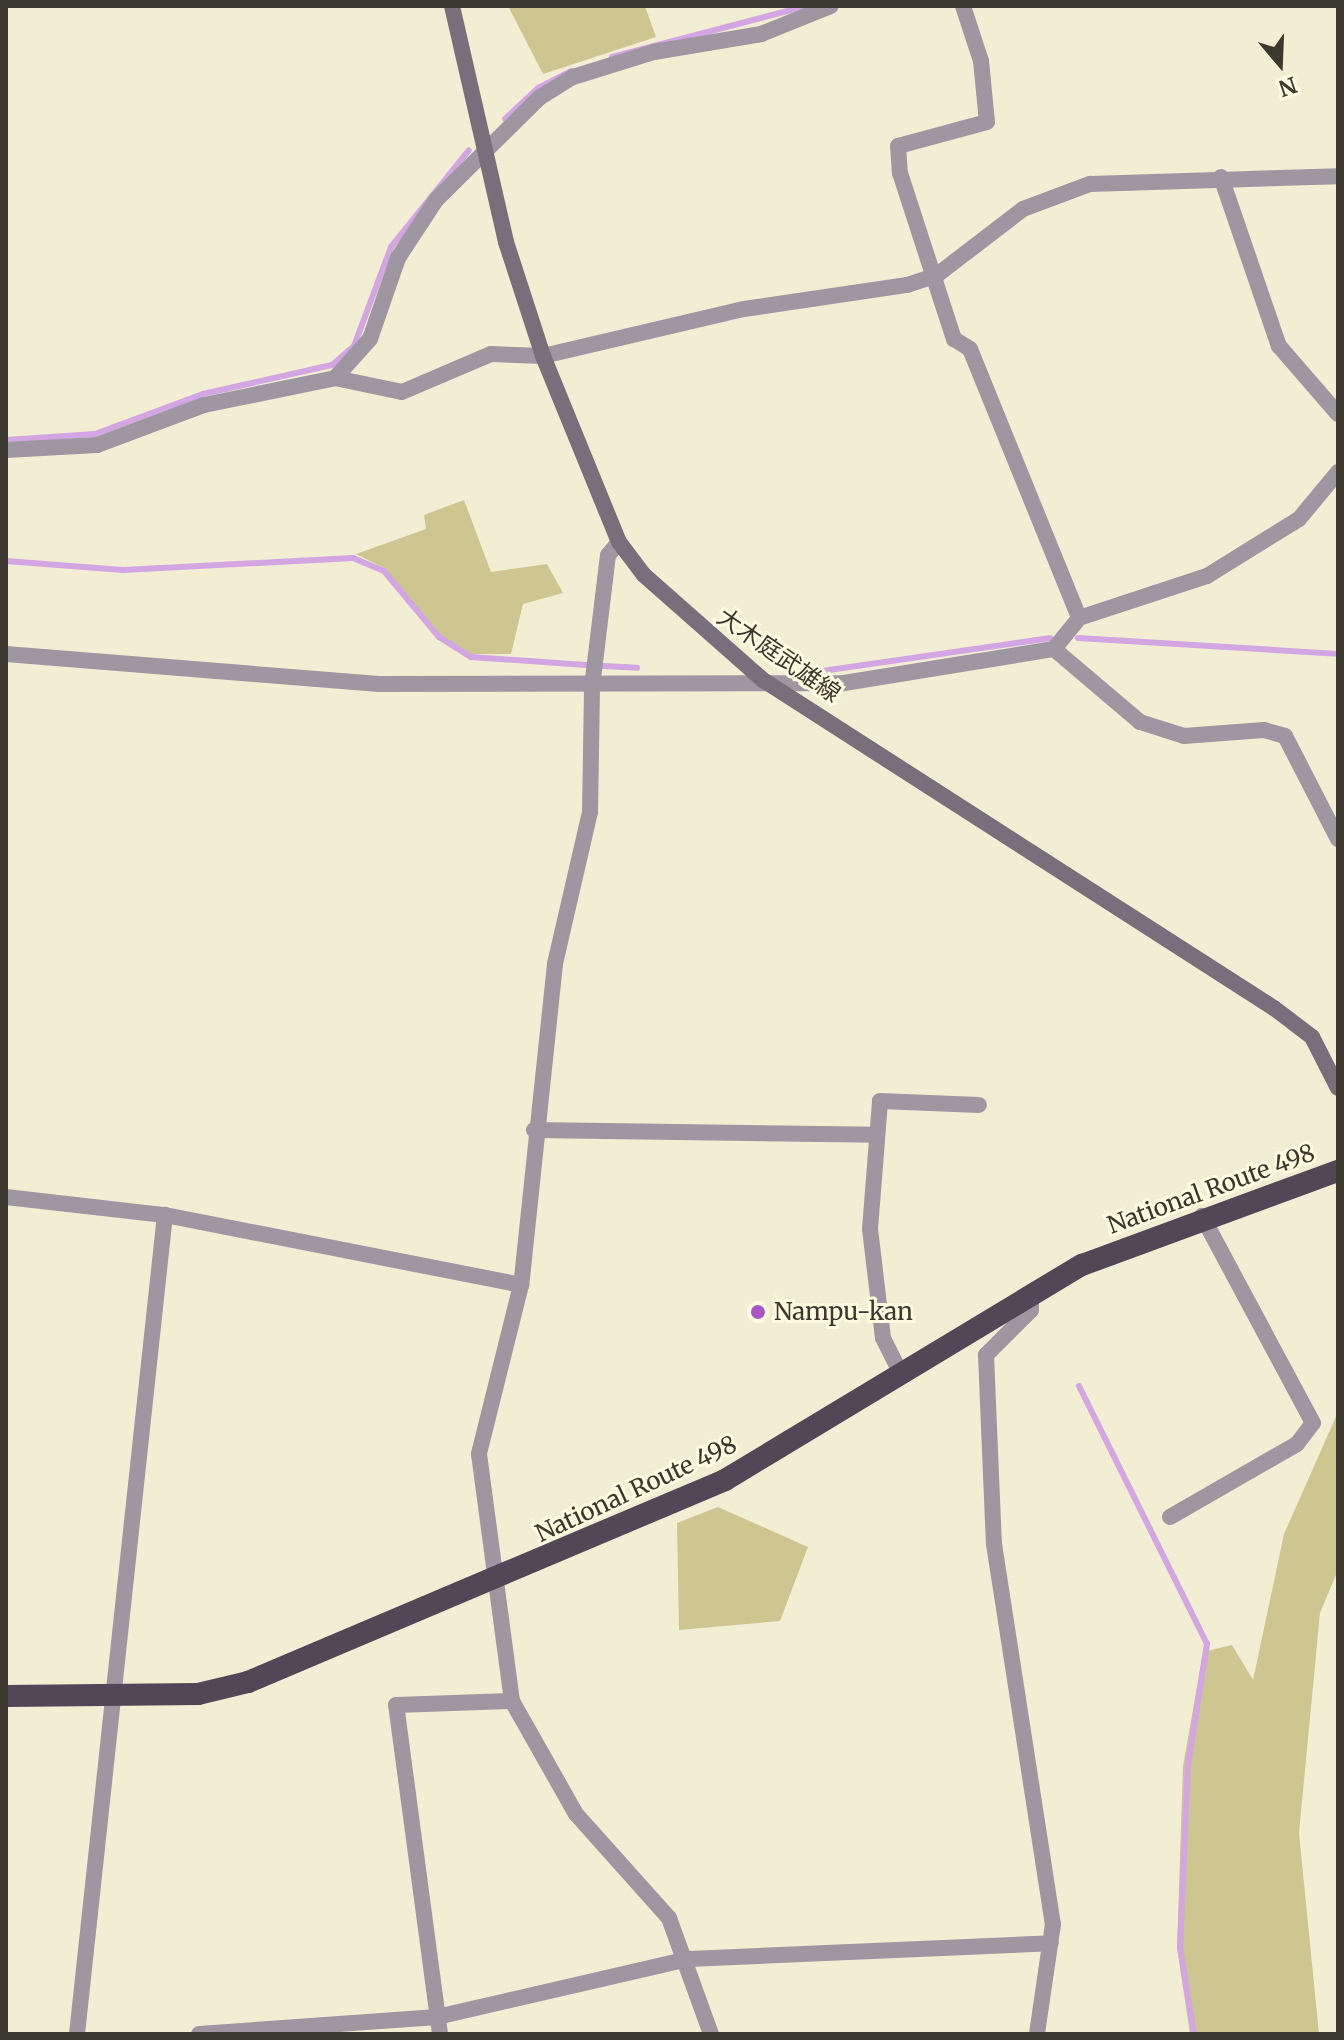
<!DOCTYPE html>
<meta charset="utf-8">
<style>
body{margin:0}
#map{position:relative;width:1344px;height:2040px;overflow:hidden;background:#f2eed4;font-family:Merriweather,"Noto Sans JP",serif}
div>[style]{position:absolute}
.green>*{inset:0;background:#cec690}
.stream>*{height:6px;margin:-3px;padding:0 3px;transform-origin:3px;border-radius:3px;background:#d4a5e3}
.minor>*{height:16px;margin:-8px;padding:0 8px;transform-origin:8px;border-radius:8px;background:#9e97a1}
.secondary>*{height:16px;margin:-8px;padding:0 8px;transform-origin:8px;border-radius:8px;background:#796f7c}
.trunk>*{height:22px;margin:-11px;padding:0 11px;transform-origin:11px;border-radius:11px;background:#524657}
.dots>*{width:22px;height:22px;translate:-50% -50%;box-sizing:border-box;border:4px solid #fffbe1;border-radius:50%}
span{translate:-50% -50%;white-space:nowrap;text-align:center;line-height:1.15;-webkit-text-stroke:6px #fffbe1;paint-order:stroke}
.street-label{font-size:24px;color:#3b392f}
.poi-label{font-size:24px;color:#3b392f}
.left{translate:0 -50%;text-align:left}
.frame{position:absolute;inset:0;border:8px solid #3b392f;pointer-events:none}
.north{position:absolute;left:1240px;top:24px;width:80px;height:80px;-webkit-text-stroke:6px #fffbe1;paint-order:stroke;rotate:161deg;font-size:22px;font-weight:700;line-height:32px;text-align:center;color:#3b392f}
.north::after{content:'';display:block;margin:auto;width:28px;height:36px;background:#3b392f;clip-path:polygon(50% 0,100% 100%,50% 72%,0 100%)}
</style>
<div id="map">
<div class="green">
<div style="clip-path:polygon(508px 6px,645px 6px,656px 37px,543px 74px)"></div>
<div style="clip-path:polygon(464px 500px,491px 572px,547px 564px,563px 593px,523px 604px,511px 654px,471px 654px,440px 635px,384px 568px,356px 554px,426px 529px,424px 515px)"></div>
<div style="clip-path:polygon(1338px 1412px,1338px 1570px,1320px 1613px,1299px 1833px,1319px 2034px,1190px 2034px,1177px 1948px,1183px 1766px,1203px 1652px,1232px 1645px,1253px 1680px,1284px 1534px)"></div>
<div style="clip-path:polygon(718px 1507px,808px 1547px,780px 1621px,679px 1630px,677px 1523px)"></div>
</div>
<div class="stream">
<div style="left:612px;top:57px;width:201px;rotate:-14.7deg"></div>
<div style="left:505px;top:119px;width:45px;rotate:-43.2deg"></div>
<div style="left:538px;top:88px;width:37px;rotate:-27deg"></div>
<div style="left:6px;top:440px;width:89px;rotate:-3.9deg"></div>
<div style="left:95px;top:434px;width:115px;rotate:-20.3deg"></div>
<div style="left:203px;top:394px;width:132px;rotate:-12.7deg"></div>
<div style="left:332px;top:365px;width:29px;rotate:-41deg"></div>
<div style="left:354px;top:346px;width:106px;rotate:-69.5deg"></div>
<div style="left:391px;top:247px;width:124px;rotate:-51.2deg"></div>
<div style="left:6px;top:561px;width:117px;rotate:4.4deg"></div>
<div style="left:123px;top:570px;width:230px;rotate:-3deg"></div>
<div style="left:353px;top:558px;width:34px;rotate:23deg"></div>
<div style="left:384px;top:571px;width:86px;rotate:50.2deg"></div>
<div style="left:439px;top:637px;width:38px;rotate:32deg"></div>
<div style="left:471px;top:657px;width:115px;rotate:4deg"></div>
<div style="left:1078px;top:638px;width:260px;rotate:3.5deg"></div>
<div style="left:604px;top:666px;width:33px;rotate:3deg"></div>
<div style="left:808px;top:673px;width:245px;rotate:-8.2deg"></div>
<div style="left:1079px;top:1386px;width:288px;rotate:63.6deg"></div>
<div style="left:1207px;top:1644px;width:122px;rotate:98.9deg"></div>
<div style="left:1188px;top:1765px;width:182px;rotate:92.5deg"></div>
<div style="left:1180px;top:1947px;width:88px;rotate:80.9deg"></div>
</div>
<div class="minor">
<div style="left:963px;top:6px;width:58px;rotate:71.9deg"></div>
<div style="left:981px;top:61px;width:61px;rotate:84.4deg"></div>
<div style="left:987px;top:122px;width:92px;rotate:164.9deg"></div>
<div style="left:898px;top:146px;width:27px;rotate:86deg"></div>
<div style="left:900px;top:173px;width:175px;rotate:72deg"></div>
<div style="left:954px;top:339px;width:19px;rotate:32deg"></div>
<div style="left:970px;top:349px;width:290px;rotate:67.9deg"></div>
<div style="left:1221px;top:177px;width:179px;rotate:71.1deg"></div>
<div style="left:1279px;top:346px;width:90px;rotate:49.1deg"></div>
<div style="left:335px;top:378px;width:52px;rotate:-48.1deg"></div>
<div style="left:370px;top:339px;width:86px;rotate:-70.9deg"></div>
<div style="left:398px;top:258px;width:69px;rotate:-56.8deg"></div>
<div style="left:436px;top:200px;width:145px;rotate:-44.7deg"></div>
<div style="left:539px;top:98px;width:40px;rotate:-32deg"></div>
<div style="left:573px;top:77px;width:85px;rotate:-17.2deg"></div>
<div style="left:654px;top:52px;width:109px;rotate:-9.5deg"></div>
<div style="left:761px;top:34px;width:75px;rotate:-21.8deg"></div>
<div style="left:6px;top:450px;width:91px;rotate:-3.1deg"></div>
<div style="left:97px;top:445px;width:114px;rotate:-20.5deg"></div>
<div style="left:204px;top:405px;width:134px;rotate:-11.6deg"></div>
<div style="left:335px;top:378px;width:68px;rotate:11.8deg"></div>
<div style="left:402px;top:392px;width:97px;rotate:-23.1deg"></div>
<div style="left:491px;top:354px;width:52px;rotate:2.2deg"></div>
<div style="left:543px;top:356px;width:206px;rotate:-13.2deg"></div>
<div style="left:744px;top:309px;width:165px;rotate:-8.4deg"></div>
<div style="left:907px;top:285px;width:32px;rotate:-18deg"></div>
<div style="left:937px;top:275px;width:108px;rotate:-37.5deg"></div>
<div style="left:1023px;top:209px;width:72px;rotate:-20.5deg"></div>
<div style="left:1090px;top:184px;width:248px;rotate:-1.8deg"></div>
<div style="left:619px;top:542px;width:17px;rotate:130deg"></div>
<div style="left:608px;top:555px;width:134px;rotate:96.9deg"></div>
<div style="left:592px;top:688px;width:124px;rotate:90.9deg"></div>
<div style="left:590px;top:812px;width:156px;rotate:103deg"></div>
<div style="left:555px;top:964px;width:323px;rotate:96deg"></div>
<div style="left:521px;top:1285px;width:174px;rotate:104deg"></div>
<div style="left:479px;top:1454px;width:249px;rotate:82.4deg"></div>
<div style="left:512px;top:1701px;width:130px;rotate:60.5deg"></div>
<div style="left:576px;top:1814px;width:140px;rotate:48.2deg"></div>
<div style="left:669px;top:1918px;width:123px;rotate:70.1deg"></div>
<div style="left:1054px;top:649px;width:113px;rotate:40.3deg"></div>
<div style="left:1140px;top:722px;width:46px;rotate:17.7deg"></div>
<div style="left:1184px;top:736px;width:80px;rotate:-4.3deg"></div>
<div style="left:1264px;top:730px;width:22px;rotate:16deg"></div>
<div style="left:1285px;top:736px;width:116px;rotate:62.8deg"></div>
<div style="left:6px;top:654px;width:374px;rotate:4.6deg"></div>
<div style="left:379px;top:684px;width:465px;rotate:-0.1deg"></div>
<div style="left:844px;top:683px;width:213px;rotate:-9.2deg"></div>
<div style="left:1054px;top:649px;width:40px;rotate:-51deg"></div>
<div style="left:1079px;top:618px;width:135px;rotate:-18.2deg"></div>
<div style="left:1207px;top:576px;width:108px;rotate:-31.8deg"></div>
<div style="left:1299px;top:519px;width:61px;rotate:-50.3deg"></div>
<div style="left:534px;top:1130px;width:343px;rotate:0.8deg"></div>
<div style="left:6px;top:1197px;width:160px;rotate:6.5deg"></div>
<div style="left:165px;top:1215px;width:363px;rotate:11.1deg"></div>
<div style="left:1031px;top:1293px;width:17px;rotate:90deg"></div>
<div style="left:1031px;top:1310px;width:64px;rotate:135deg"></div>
<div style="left:986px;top:1355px;width:189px;rotate:87.6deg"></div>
<div style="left:994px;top:1544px;width:385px;rotate:81.2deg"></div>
<div style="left:1053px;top:1924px;width:111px;rotate:98.3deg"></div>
<div style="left:901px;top:1374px;width:40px;rotate:-116.6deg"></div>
<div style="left:883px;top:1338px;width:110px;rotate:-96.8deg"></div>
<div style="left:870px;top:1229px;width:128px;rotate:-85.5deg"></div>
<div style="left:880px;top:1101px;width:99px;rotate:2.3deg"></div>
<div style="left:1170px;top:1517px;width:146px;rotate:-29.9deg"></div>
<div style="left:1297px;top:1444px;width:26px;rotate:-53deg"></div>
<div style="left:1313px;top:1423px;width:235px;rotate:-118.2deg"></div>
<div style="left:77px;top:2034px;width:824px;rotate:-83.87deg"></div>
<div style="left:199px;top:2034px;width:239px;rotate:-4.1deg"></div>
<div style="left:437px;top:2017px;width:259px;rotate:-13deg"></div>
<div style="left:689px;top:1959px;width:362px;rotate:-2.5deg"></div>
<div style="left:440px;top:2034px;width:332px;rotate:-97.6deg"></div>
<div style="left:396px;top:1705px;width:116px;rotate:-2deg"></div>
</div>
<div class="secondary">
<div style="left:452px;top:6px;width:242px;rotate:77.1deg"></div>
<div style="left:506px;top:242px;width:120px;rotate:72deg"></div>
<div style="left:543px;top:356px;width:201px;rotate:67.8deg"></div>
<div style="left:619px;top:542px;width:41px;rotate:52.9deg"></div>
<div style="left:644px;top:575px;width:159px;rotate:41.4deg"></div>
<div style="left:763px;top:680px;width:607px;rotate:32.7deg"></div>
<div style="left:1274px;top:1008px;width:48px;rotate:37.3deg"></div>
<div style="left:1312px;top:1037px;width:57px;rotate:63deg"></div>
</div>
<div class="trunk">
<div style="left:6px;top:1696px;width:192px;rotate:-0.6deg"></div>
<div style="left:198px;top:1694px;width:51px;rotate:-13.5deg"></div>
<div style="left:248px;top:1682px;width:518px;rotate:-22.95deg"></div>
<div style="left:725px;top:1480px;width:417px;rotate:-31.1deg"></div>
<div style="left:1082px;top:1265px;width:273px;rotate:-20.2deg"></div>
</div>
<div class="dots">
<div style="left:758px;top:1312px;background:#ab56c5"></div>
</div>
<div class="street-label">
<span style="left:779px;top:655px;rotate:35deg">大木庭武雄線</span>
<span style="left:1211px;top:1189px;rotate:-20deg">National Route 498</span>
<span style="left:636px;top:1489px;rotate:-25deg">National Route 498</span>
</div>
<div class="poi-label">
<span class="left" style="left:774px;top:1312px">Nampu-kan</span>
</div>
<div class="frame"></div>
<div class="north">N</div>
</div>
